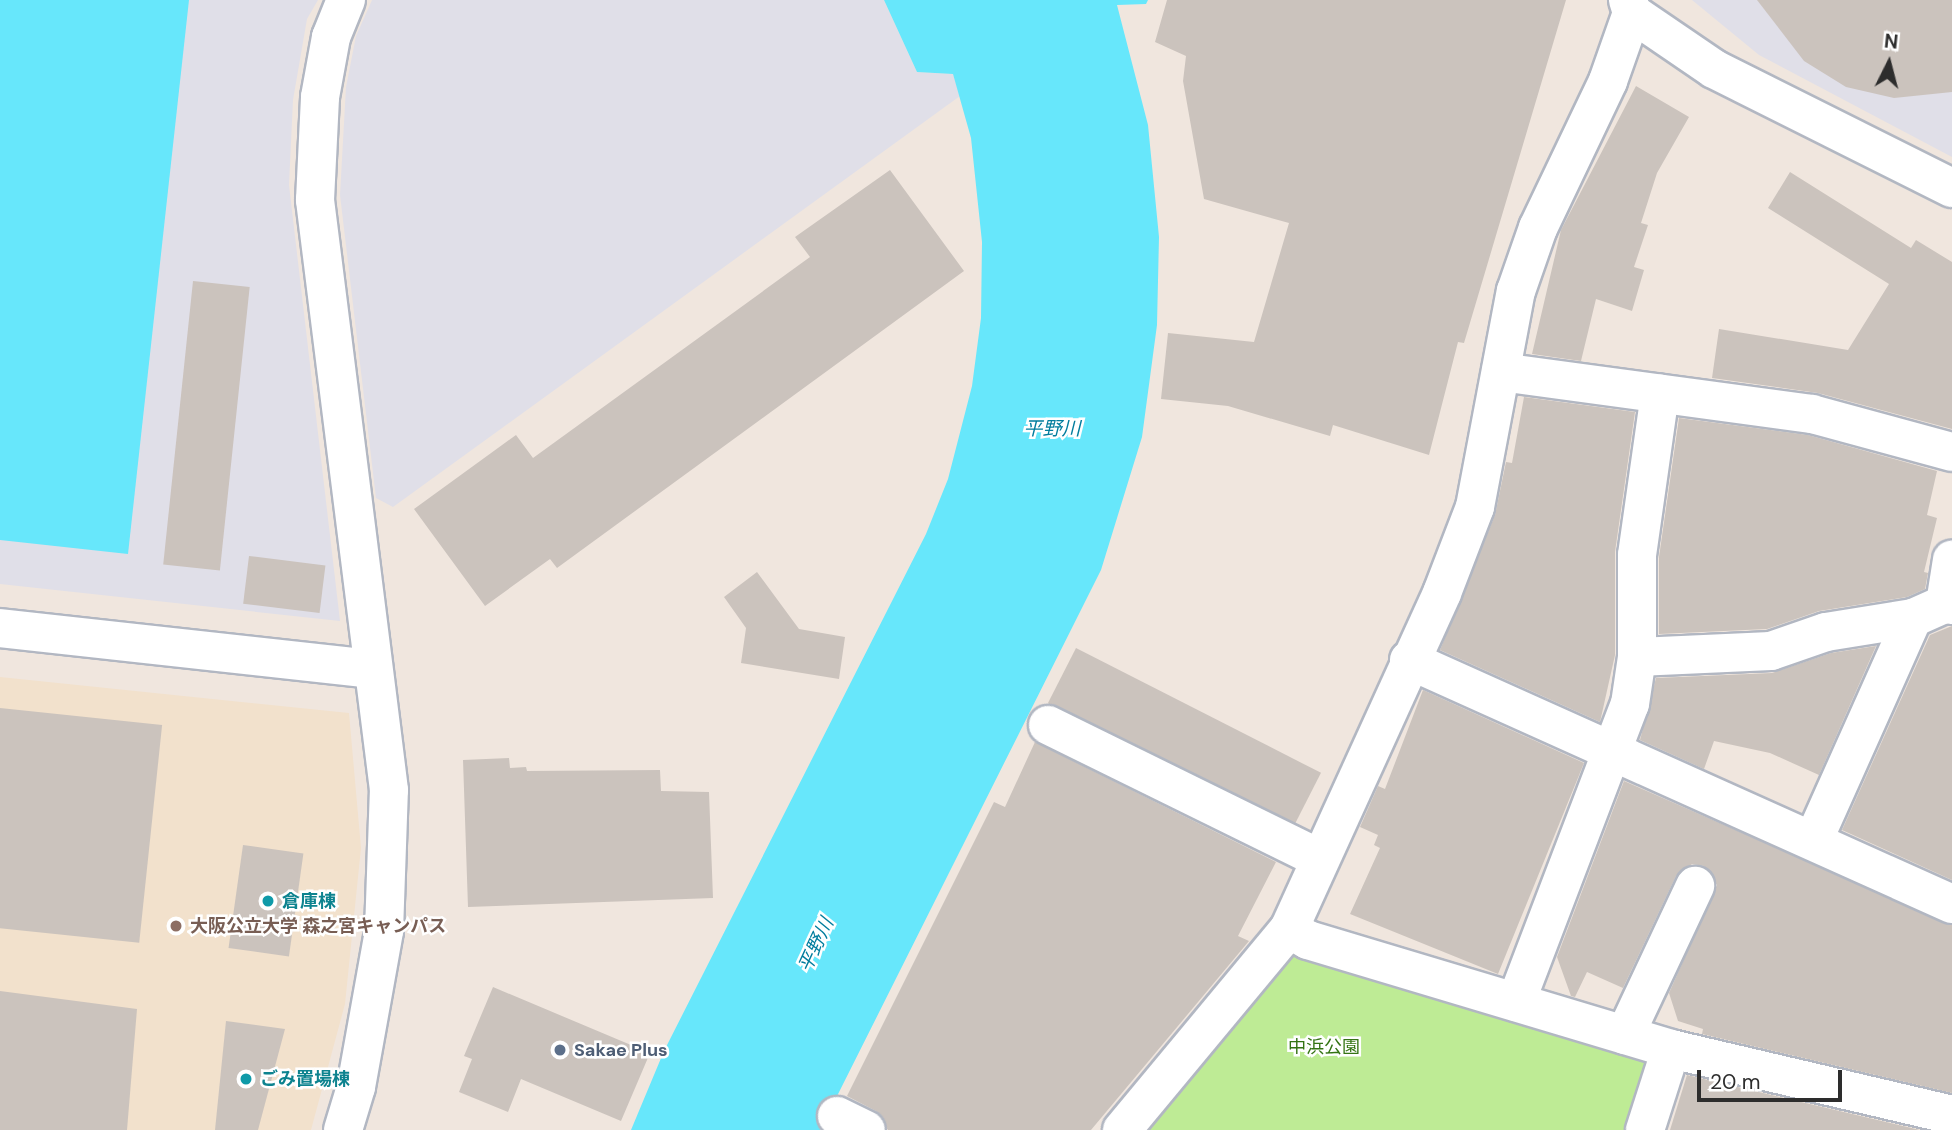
<!DOCTYPE html>
<meta charset="utf-8">
<style>
body{margin:0}
#map{position:relative;width:1952px;height:1130px;overflow:hidden;background:#f0e6de;font-family:"DM Sans","Noto Sans JP",sans-serif}
div>[style]{position:absolute}
.industrial>*{inset:0;background:#e0dfe8}
.education>*{inset:0;background:#f2e1cc}
.green>*{inset:0;background:#beeb95}
.water>*{inset:0;background:#67e7fb}
.building>*{inset:0;background:#cbc3bd;transform-origin:0 0}
.roads{filter:drop-shadow(2px 0 #b2b7c2) drop-shadow(-2px 0 #b2b7c2) drop-shadow(0 2px #b2b7c2) drop-shadow(0 -2px #b2b7c2)}
.minor>*{height:38px;margin:-19px;padding:0 19px;transform-origin:19px;border-radius:19px;background:#fff}
.dots>*{width:19px;height:19px;translate:-50% -50%;box-sizing:border-box;border:4px solid #fff;border-radius:50%}
span{translate:-50% -50%;white-space:nowrap;text-align:center;line-height:1.15;-webkit-text-stroke:5px #fff;paint-order:stroke}
.culture-label{font-size:18px;color:#0d838f;font-weight:700}
.left{translate:0 -50%;text-align:left}
.education-label{font-size:18px;color:#785e54;font-weight:700}
.park-label{font-size:18px;color:#347413}
.service-label{font-size:18px;color:#4e5e75;font-weight:700}
.water-label{font-size:19px;color:#027d9e;font-style:italic}
.north{position:absolute;left:1854px;top:28px;width:70px;height:70px;-webkit-text-stroke:5px #fff;paint-order:stroke;rotate:6deg;font-size:19px;font-weight:700;line-height:28px;text-align:center;color:#2d2d2d}
.north::after{content:'';display:block;margin:auto;width:24px;height:32px;background:#2d2d2d;clip-path:polygon(50% 0,100% 100%,50% 72%,0 100%)}
.scale{position:absolute;left:1697px;top:1070px;width:145px;height:32px;box-sizing:border-box;border:4px solid #2d2d2d;border-top:0;padding-left:9px;font-size:21px;line-height:24px;white-space:nowrap;color:#2d2d2d;-webkit-text-stroke:5px #fff;paint-order:stroke}
</style>
<div id="map">
<div class="industrial">
<div style="clip-path:polygon(0 0,318px 0,307px 19px,293px 100px,289px 185px,340px 621px,0 584px)"></div>
<div style="clip-path:polygon(372px 0,884px 0,917px 72px,953px 74px,960px 96px,393px 507px,376px 498px,340px 195px,346px 87px,356px 36px)"></div>
<div style="clip-path:polygon(1692px 0,1952px 0,1952px 157px,1759px 55px)"></div>
</div>
<div class="education">
<div style="clip-path:polygon(0 677px,349px 713px,361px 848px,345px 1004px,311px 1130px,0 1130px)"></div>
</div>
<div class="green">
<div style="clip-path:polygon(1295px 952px,1513px 1009px,1651px 1063px,1628px 1130px,1144px 1130px)"></div>
</div>
<div class="water">
<div style="clip-path:polygon(0 0,189px 0,128px 554px,0 540px)"></div>
<div style="clip-path:polygon(884px 0,1148px 0,1146px 4px,1117px 5px,1148px 125px,1159px 237px,1157px 325px,1142px 437px,1101px 570px,820px 1130px,631px 1130px,664px 1051px,926px 534px,948px 479px,972px 386px,981px 318px,982px 242px,971px 138px,953px 74px,917px 72px)"></div>
</div>
<div class="building">
<div style="clip-path:polygon(1167px 0,1566px 0,1464px 343px,1458px 342px,1429px 455px,1333px 425px,1330px 436px,1228px 406px,1161px 399px,1168px 333px,1254px 342px,1289px 223px,1204px 199px,1183px 81px,1186px 56px,1155px 42px)"></div>
<div style="clip-path:polygon(1757px 0,1952px 0,1952px 92px,1894px 98px,1846px 87px,1804px 61px)"></div>
<div style="clip-path:polygon(1636px 86px,1689px 117px,1657px 173px,1641px 223px,1648px 225px,1634px 267px,1644px 270px,1632px 311px,1596px 299px,1581px 361px,1532px 354px,1561px 230px)"></div>
<div style="clip-path:polygon(890px 170px,964px 271px,557px 568px,550px 559px,485px 606px,414px 509px,516px 435px,533px 458px,810px 257px,795px 237px)"></div>
<div style="clip-path:polygon(1790px 172px,1911px 248px,1916px 240px,1952px 262px,1952px 429px,1818px 393px,1712px 378px,1719px 329px,1848px 350px,1889px 284px,1768px 208px)"></div>
<div style="left:193px;top:281px;width:57px;height:285px;rotate:6deg"></div>
<div style="clip-path:polygon(1524px 397px,1635px 412px,1615px 552px,1615px 655px,1600px 722px,1440px 650px,1495px 515px,1506px 462px,1512px 463px)"></div>
<div style="clip-path:polygon(1679px 418px,1808px 435px,1937px 471px,1927px 515px,1937px 518px,1924px 572px,1928px 573px,1925px 589px,1907px 597px,1819px 611px,1767px 629px,1659px 634px,1659px 557px)"></div>
<div style="left:249px;top:556px;width:77px;height:48px;rotate:7deg"></div>
<div style="clip-path:polygon(757px 572px,799px 629px,845px 637px,839px 679px,741px 663px,746px 628px,724px 597px)"></div>
<div style="clip-path:polygon(1952px 626px,1952px 880px,1842px 830px,1930px 635px)"></div>
<div style="clip-path:polygon(1876px 646px,1819px 775px,1770px 753px,1714px 741px,1704px 769px,1640px 740px,1656px 678px,1772px 673px,1831px 653px)"></div>
<div style="left:1076px;top:648px;width:275px;height:62px;rotate:27deg"></div>
<div style="clip-path:polygon(1423px 690px,1584px 763px,1498px 974px,1350px 914px,1380px 848px,1374px 845px,1378px 835px,1360px 827px,1378px 786px,1385px 789px)"></div>
<div style="left:0;top:708px;width:163px;height:219px;rotate:6deg"></div>
<div style="clip-path:polygon(1035px 742px,1276px 862px,1238px 936px,1249px 941px,1091px 1130px,888px 1130px,876px 1111px,847px 1096px,994px 802px,1005px 807px)"></div>
<div style="clip-path:polygon(509px 758px,510px 768px,526px 767px,527px 771px,660px 770px,661px 791px,709px 792px,713px 898px,468px 907px,463px 760px)"></div>
<div style="clip-path:polygon(1624px 781px,1952px 925px,1952px 1093px,1702px 1034px,1703px 1029px,1678px 1021px,1669px 993px,1717px 885px,1704px 866px,1692px 864px,1676px 876px,1623px 988px,1587px 972px,1575px 997px,1571px 996px,1557px 957px)"></div>
<div style="left:243px;top:845px;width:61px;height:104px;rotate:8deg"></div>
<div style="clip-path:polygon(493px 987px,650px 1053px,621px 1121px,521px 1079px,508px 1112px,459px 1092px,472px 1059px,464px 1056px)"></div>
<div style="clip-path:polygon(0 991px,137px 1009px,127px 1130px,0 1130px)"></div>
<div style="clip-path:polygon(226px 1021px,285px 1029px,258px 1130px,215px 1130px)"></div>
<div style="clip-path:polygon(1687px 1075px,1920px 1130px,1670px 1130px)"></div>
</div>
<div class="roads">
<div class="minor">
<div style="left:1632px;top:13px;width:99px;rotate:34.3deg"></div>
<div style="left:1714px;top:69px;width:266px;rotate:26.6deg"></div>
<div style="left:1501px;top:372px;width:314px;rotate:7.7deg"></div>
<div style="left:1812px;top:414px;width:145px;rotate:15.2deg"></div>
<div style="left:1945px;top:604px;width:45px;rotate:-81deg"></div>
<div style="left:0;top:628px;width:375px;rotate:6.3deg"></div>
<div style="left:1637px;top:657px;width:134px;rotate:-2.6deg"></div>
<div style="left:1771px;top:651px;width:58px;rotate:-19.1deg"></div>
<div style="left:1826px;top:632px;width:88px;rotate:-9.1deg"></div>
<div style="left:1913px;top:618px;width:35px;rotate:-24deg"></div>
<div style="left:1945px;top:604px;width:7px;rotate:8deg"></div>
<div style="left:1409px;top:660px;width:595px;rotate:24.2deg"></div>
<div style="left:1048px;top:725px;width:303px;rotate:26.2deg"></div>
<div style="left:1814px;top:839px;width:242px;rotate:-65.9deg"></div>
<div style="left:1289px;top:929px;width:22px;rotate:30deg"></div>
<div style="left:1308px;top:940px;width:379px;rotate:16.7deg"></div>
<div style="left:1671px;top:1049px;width:289px;rotate:13.2deg"></div>
<div style="left:1516px;top:1002px;width:319px;rotate:-69.1deg"></div>
<div style="left:1630px;top:704px;width:48px;rotate:-81.5deg"></div>
<div style="left:1637px;top:657px;width:102px;rotate:-90deg"></div>
<div style="left:1637px;top:555px;width:163px;rotate:-81.9deg"></div>
<div style="left:1625px;top:1035px;width:165px;rotate:-64.8deg"></div>
<div style="left:837px;top:1116px;width:32px;rotate:26deg"></div>
<div style="left:343px;top:1130px;width:45px;rotate:-73.2deg"></div>
<div style="left:356px;top:1087px;width:158px;rotate:-79.8deg"></div>
<div style="left:384px;top:931px;width:141px;rotate:-88deg"></div>
<div style="left:389px;top:790px;width:595px;rotate:-97.15deg"></div>
<div style="left:315px;top:200px;width:103px;rotate:-87.2deg"></div>
<div style="left:320px;top:97px;width:61px;rotate:-79.6deg"></div>
<div style="left:331px;top:37px;width:40px;rotate:-68deg"></div>
<div style="left:1122px;top:1130px;width:261px;rotate:-50.3deg"></div>
<div style="left:1289px;top:929px;width:369px;rotate:-65.5deg"></div>
<div style="left:1442px;top:593px;width:92px;rotate:-69deg"></div>
<div style="left:1475px;top:507px;width:220px;rotate:-79.3deg"></div>
<div style="left:1516px;top:291px;width:67px;rotate:-70.8deg"></div>
<div style="left:1538px;top:228px;width:163px;rotate:-64.5deg"></div>
<div style="left:1608px;top:81px;width:72px;rotate:-70.6deg"></div>
<div style="left:1632px;top:13px;width:14px;rotate:-107deg"></div>
<div style="left:1645px;top:1130px;width:85px;rotate:-72.2deg"></div>
</div>
</div>
<div class="dots">
<div style="left:268px;top:901px;background:#0f9aa8"></div>
<div style="left:176px;top:926px;background:#8d6e63"></div>
<div style="left:560px;top:1050px;background:#5c6f8a"></div>
<div style="left:246px;top:1079px;background:#0f9aa8"></div>
</div>
<div class="culture-label">
<span class="left" style="left:282px;top:901px">倉庫棟</span>
<span class="left" style="left:260px;top:1079px">ごみ置場棟</span>
</div>
<div class="education-label">
<span class="left" style="left:190px;top:926px">大阪公立大学 森之宮キャンパス</span>
</div>
<div class="park-label">
<span style="left:1324px;top:1047px">中浜公園</span>
</div>
<div class="service-label">
<span class="left" style="left:574px;top:1050px">Sakae Plus</span>
</div>
<div class="water-label">
<span style="left:1052px;top:429px">平野川</span>
<span style="left:816px;top:945px;rotate:-65deg">平野川</span>
</div>
<div class="north">N</div>
<div class="scale">20 m</div>
</div>
